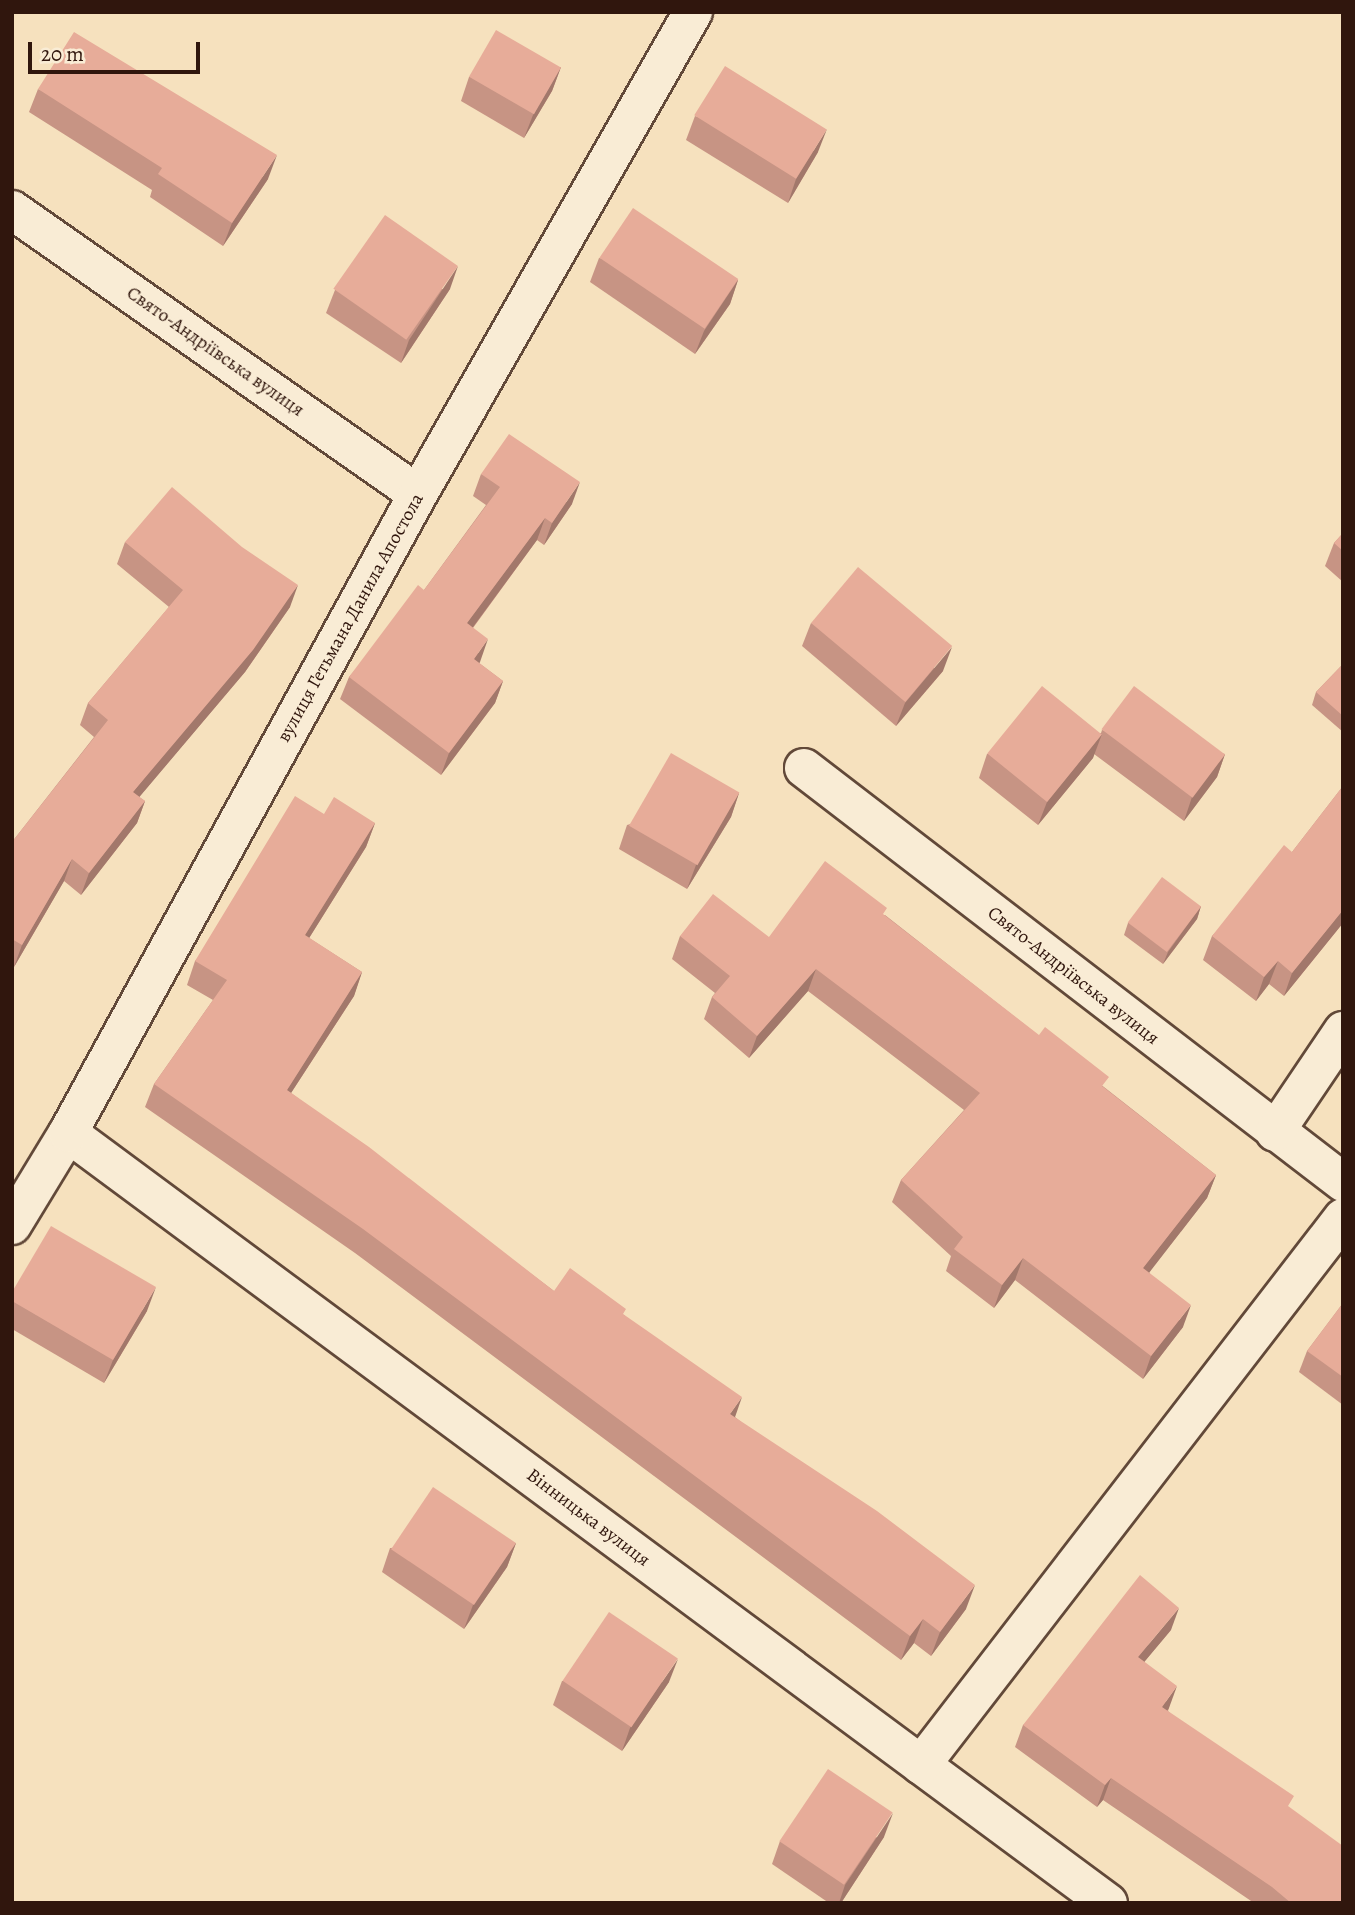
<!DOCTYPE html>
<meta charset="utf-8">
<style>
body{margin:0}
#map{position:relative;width:1355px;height:1915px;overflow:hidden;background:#f6e1be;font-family:Alegreya,serif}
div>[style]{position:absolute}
.roads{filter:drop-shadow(2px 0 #624939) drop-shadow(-2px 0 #624939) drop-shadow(0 2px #624939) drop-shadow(0 -2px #624939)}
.minor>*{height:38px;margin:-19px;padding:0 19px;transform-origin:19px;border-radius:19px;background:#f9ecd5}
.wall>*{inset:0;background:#c79484}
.shaded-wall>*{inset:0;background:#a2786b}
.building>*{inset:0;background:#e7ac99;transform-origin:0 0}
span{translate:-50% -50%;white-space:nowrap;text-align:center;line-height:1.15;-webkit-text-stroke:5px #f9ecd5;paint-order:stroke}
.street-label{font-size:19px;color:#30160d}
.frame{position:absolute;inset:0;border:14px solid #30160d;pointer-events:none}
.scale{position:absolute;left:28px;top:42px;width:172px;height:32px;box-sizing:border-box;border:4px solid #30160d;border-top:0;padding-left:9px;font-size:21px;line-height:24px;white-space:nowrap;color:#30160d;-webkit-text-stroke:5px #f9ecd5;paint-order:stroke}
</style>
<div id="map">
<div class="roads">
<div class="minor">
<div style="left:12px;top:210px;width:495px;rotate:35deg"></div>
<div style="left:804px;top:768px;width:680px;rotate:37.53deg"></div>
<div style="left:1275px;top:1132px;width:122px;rotate:-56deg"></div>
<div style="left:68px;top:1133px;width:1294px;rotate:36.52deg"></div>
<div style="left:12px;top:1225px;width:108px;rotate:-58.7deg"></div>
<div style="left:68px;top:1133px;width:729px;rotate:-61.29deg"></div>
<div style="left:418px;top:494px;width:555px;rotate:-60.29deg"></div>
<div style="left:921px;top:1765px;width:691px;rotate:-52.35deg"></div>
</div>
</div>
<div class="wall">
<div style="clip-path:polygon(561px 67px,552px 91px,524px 138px,461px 101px,469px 77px)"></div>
<div style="clip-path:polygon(38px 89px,268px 179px,223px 246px,150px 197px,152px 190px,29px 112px)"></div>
<div style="clip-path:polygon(695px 116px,818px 152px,788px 203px,686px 140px)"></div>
<div style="clip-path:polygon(599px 258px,738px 280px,730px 304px,695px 354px,590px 282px)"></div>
<div style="clip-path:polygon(450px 289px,401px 363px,326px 313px,335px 290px)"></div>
<div style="clip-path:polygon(481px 474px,572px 504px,544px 545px,537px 540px,473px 628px,480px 662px,479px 663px,503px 681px,495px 703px,441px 775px,340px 699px,349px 677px,424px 590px,486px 505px,473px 496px)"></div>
<div style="clip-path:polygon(1343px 533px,1343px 582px,1325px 566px,1334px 543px)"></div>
<div style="clip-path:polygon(125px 542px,290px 607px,245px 672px,139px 797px,145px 801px,137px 823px,81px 895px,64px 881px,14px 967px,12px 966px,12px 842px,94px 737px,80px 725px,88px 703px,169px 607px,117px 564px)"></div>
<div style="clip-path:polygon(811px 623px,943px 671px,896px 726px,802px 646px)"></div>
<div style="clip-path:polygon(1343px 664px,1343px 732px,1312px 705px,1316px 692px)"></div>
<div style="clip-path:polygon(1102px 730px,1225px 754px,1217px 777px,1184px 821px,1094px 754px,1093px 758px,1038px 825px,979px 778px,987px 754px,1101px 733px)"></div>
<div style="clip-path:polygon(1343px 786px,1343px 923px,1284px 996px,1269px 984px,1256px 1001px,1203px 960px,1212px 936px,1292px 852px)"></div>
<div style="clip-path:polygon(739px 793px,731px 817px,687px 889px,619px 849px,627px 825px)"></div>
<div style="clip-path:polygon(324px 814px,375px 823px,366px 847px,309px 938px,362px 972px,354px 996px,291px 1093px,554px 1291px,624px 1315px,735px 1417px,966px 1609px,931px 1656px,914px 1643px,901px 1660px,355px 1253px,145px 1107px,154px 1084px,213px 1000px,187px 985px,195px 961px)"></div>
<div style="clip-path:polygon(1201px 906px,1197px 919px,1163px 964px,1124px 935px,1128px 923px)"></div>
<div style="clip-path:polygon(885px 915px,1216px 1175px,1207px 1198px,1149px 1272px,1183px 1327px,1143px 1379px,1015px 1280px,994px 1308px,946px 1271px,951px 1256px,892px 1202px,901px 1180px,964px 1110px,808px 991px,749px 1058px,704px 1019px,712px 997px,715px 993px,672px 959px,680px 936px,769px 937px)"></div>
<div style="clip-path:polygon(12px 1292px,147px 1311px,104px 1383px,12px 1329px)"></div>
<div style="clip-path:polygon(1343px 1303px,1343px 1405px,1299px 1372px,1307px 1351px)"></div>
<div style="clip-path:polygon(516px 1543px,507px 1567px,464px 1629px,382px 1572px,390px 1548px)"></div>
<div style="clip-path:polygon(1171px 1630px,1144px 1662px,1169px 1708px,1168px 1711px,1343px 1903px,1254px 1903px,1103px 1800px,1097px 1807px,1015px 1747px,1023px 1725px)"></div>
<div style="clip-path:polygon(562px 1681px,669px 1682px,622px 1751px,553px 1705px)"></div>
<div style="clip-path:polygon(884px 1837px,841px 1903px,829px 1903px,772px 1864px,780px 1841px)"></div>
</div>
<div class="shaded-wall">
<div style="clip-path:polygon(561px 67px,552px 91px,524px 138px,533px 115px)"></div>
<div style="clip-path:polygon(827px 129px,818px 152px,788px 203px,796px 179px)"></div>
<div style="clip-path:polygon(277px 155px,268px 179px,223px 246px,232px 223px)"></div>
<div style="clip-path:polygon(458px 266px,450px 289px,401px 363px,409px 340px)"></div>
<div style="clip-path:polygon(738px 280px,730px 304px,695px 354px,704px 331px)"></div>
<div style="clip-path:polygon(580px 482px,572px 504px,544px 545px,552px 523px)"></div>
<div style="clip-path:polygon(545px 518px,537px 540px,459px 646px,467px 623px)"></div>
<div style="clip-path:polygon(298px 585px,290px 607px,245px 672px,125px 814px,133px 792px)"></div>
<div style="clip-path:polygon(488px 639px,480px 662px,466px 681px,474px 659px)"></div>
<div style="clip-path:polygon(952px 647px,943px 671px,896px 726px,905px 703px)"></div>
<div style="clip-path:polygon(503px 681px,495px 703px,441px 775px,449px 753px)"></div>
<div style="clip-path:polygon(1102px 734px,1093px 758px,1038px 825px,1047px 802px)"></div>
<div style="clip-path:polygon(1225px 754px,1217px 777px,1184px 821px,1192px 797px)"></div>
<div style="clip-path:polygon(739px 793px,731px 817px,687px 889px,696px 865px)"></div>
<div style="clip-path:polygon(145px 801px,137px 823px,81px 895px,89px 873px)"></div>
<div style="clip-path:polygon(375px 823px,366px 847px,296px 959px,305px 935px)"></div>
<div style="clip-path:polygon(72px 859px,64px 881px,14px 967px,22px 945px)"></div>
<div style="clip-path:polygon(1201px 906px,1197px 919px,1163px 964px,1168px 952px)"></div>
<div style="clip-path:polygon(1343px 910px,1343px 923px,1284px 996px,1292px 973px)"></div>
<div style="clip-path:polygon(1278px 961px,1269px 984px,1256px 1001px,1264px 977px)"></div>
<div style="clip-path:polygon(816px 969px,808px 991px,749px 1058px,757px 1036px)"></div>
<div style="clip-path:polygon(362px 972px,354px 996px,278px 1113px,287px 1090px)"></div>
<div style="clip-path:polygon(1216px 1175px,1207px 1198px,1135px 1291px,1143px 1268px)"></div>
<div style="clip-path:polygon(1023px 1258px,1015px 1280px,994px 1308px,1002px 1285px)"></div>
<div style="clip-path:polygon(156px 1287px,147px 1311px,104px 1383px,113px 1360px)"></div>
<div style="clip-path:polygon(1191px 1305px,1183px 1327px,1143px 1379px,1151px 1356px)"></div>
<div style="clip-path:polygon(742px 1397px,734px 1420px,730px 1414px)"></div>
<div style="clip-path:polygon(516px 1543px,507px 1567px,464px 1629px,473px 1605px)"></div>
<div style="clip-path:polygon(975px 1585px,966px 1609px,931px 1656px,940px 1632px)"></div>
<div style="clip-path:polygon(1179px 1608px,1171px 1630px,1130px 1679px,1138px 1657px)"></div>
<div style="clip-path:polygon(923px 1619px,914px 1643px,901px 1660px,910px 1636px)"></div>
<div style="clip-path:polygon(678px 1659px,669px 1682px,622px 1751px,630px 1728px)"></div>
<div style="clip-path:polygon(1177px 1686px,1169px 1708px,1154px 1729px,1162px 1707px)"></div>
<div style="clip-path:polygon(1111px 1778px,1103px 1800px,1097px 1807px,1105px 1785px)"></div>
<div style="clip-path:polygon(893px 1813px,884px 1837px,841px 1903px,839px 1903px,845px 1885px)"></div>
</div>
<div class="building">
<div style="left:496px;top:30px;width:75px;height:54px;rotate:30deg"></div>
<div style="clip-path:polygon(74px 32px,277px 155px,232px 223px,158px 174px,162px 168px,38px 89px)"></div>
<div style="left:725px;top:66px;width:120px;height:58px;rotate:32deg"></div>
<div style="left:633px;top:208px;width:127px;height:60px;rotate:34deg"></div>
<div style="left:385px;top:215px;width:89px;height:90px;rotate:35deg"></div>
<div style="clip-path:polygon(509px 434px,580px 482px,552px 523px,545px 518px,467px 623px,488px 639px,474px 659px,503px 681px,449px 753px,349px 677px,418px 585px,424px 590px,500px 487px,481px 474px)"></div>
<div style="clip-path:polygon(172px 487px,242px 547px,298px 585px,253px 650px,133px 792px,145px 801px,89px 873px,72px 859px,22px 945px,12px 939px,12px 842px,108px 720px,88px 703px,183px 590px,125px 542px)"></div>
<div style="clip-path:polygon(1343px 533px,1343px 551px,1334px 543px)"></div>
<div style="left:858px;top:567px;width:123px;height:73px;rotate:40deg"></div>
<div style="clip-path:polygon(1343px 664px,1343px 716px,1316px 692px)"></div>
<div style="left:1042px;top:686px;width:77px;height:87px;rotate:39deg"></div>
<div style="left:1134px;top:686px;width:114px;height:54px;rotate:37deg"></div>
<div style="left:671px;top:753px;width:79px;height:84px;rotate:30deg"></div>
<div style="clip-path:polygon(1343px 786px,1343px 910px,1292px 973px,1278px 961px,1264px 977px,1212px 936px,1284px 845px,1292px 852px)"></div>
<div style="clip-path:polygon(295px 796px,324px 814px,334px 797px,375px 823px,305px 935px,362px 972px,287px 1090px,369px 1147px,554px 1291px,570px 1268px,626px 1309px,623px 1314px,742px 1397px,730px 1414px,877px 1511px,975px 1585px,940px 1632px,923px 1619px,910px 1636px,363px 1229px,154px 1084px,227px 980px,195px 961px)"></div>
<div style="clip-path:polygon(825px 861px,887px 908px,883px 914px,1039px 1035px,1045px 1027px,1109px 1077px,1102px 1086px,1216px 1175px,1143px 1268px,1191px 1305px,1151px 1356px,1023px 1258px,1002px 1285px,954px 1249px,963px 1237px,901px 1180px,980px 1093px,816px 969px,757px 1036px,712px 997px,730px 976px,680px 936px,713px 894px,769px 937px)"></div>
<div style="left:1162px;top:877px;width:49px;height:57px;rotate:37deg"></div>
<div style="clip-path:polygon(51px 1226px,156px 1287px,113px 1360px,12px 1301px,12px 1292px)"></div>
<div style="clip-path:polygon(1343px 1303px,1343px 1377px,1307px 1351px)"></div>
<div style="left:433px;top:1487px;width:100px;height:75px;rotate:34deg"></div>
<div style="clip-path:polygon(1140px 1575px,1179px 1608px,1138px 1657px,1177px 1686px,1162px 1707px,1294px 1796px,1288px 1806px,1343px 1846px,1343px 1903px,1291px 1903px,1272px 1887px,1111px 1778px,1105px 1785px,1023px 1725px)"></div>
<div style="left:609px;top:1612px;width:83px;height:83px;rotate:34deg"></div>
<div style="left:828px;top:1769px;width:78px;height:87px;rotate:34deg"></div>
</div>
<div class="street-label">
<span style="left:215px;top:352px;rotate:35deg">Свято-Андріївська вулиця</span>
<span style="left:351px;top:618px;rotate:-61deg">вулиця Гетьмана Данила Апостола</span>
<span style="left:1073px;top:976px;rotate:38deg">Свято-Андріївська вулиця</span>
<span style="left:588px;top:1518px;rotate:37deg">Вінницька вулиця</span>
</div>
<div class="frame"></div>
<div class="scale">20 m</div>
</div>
